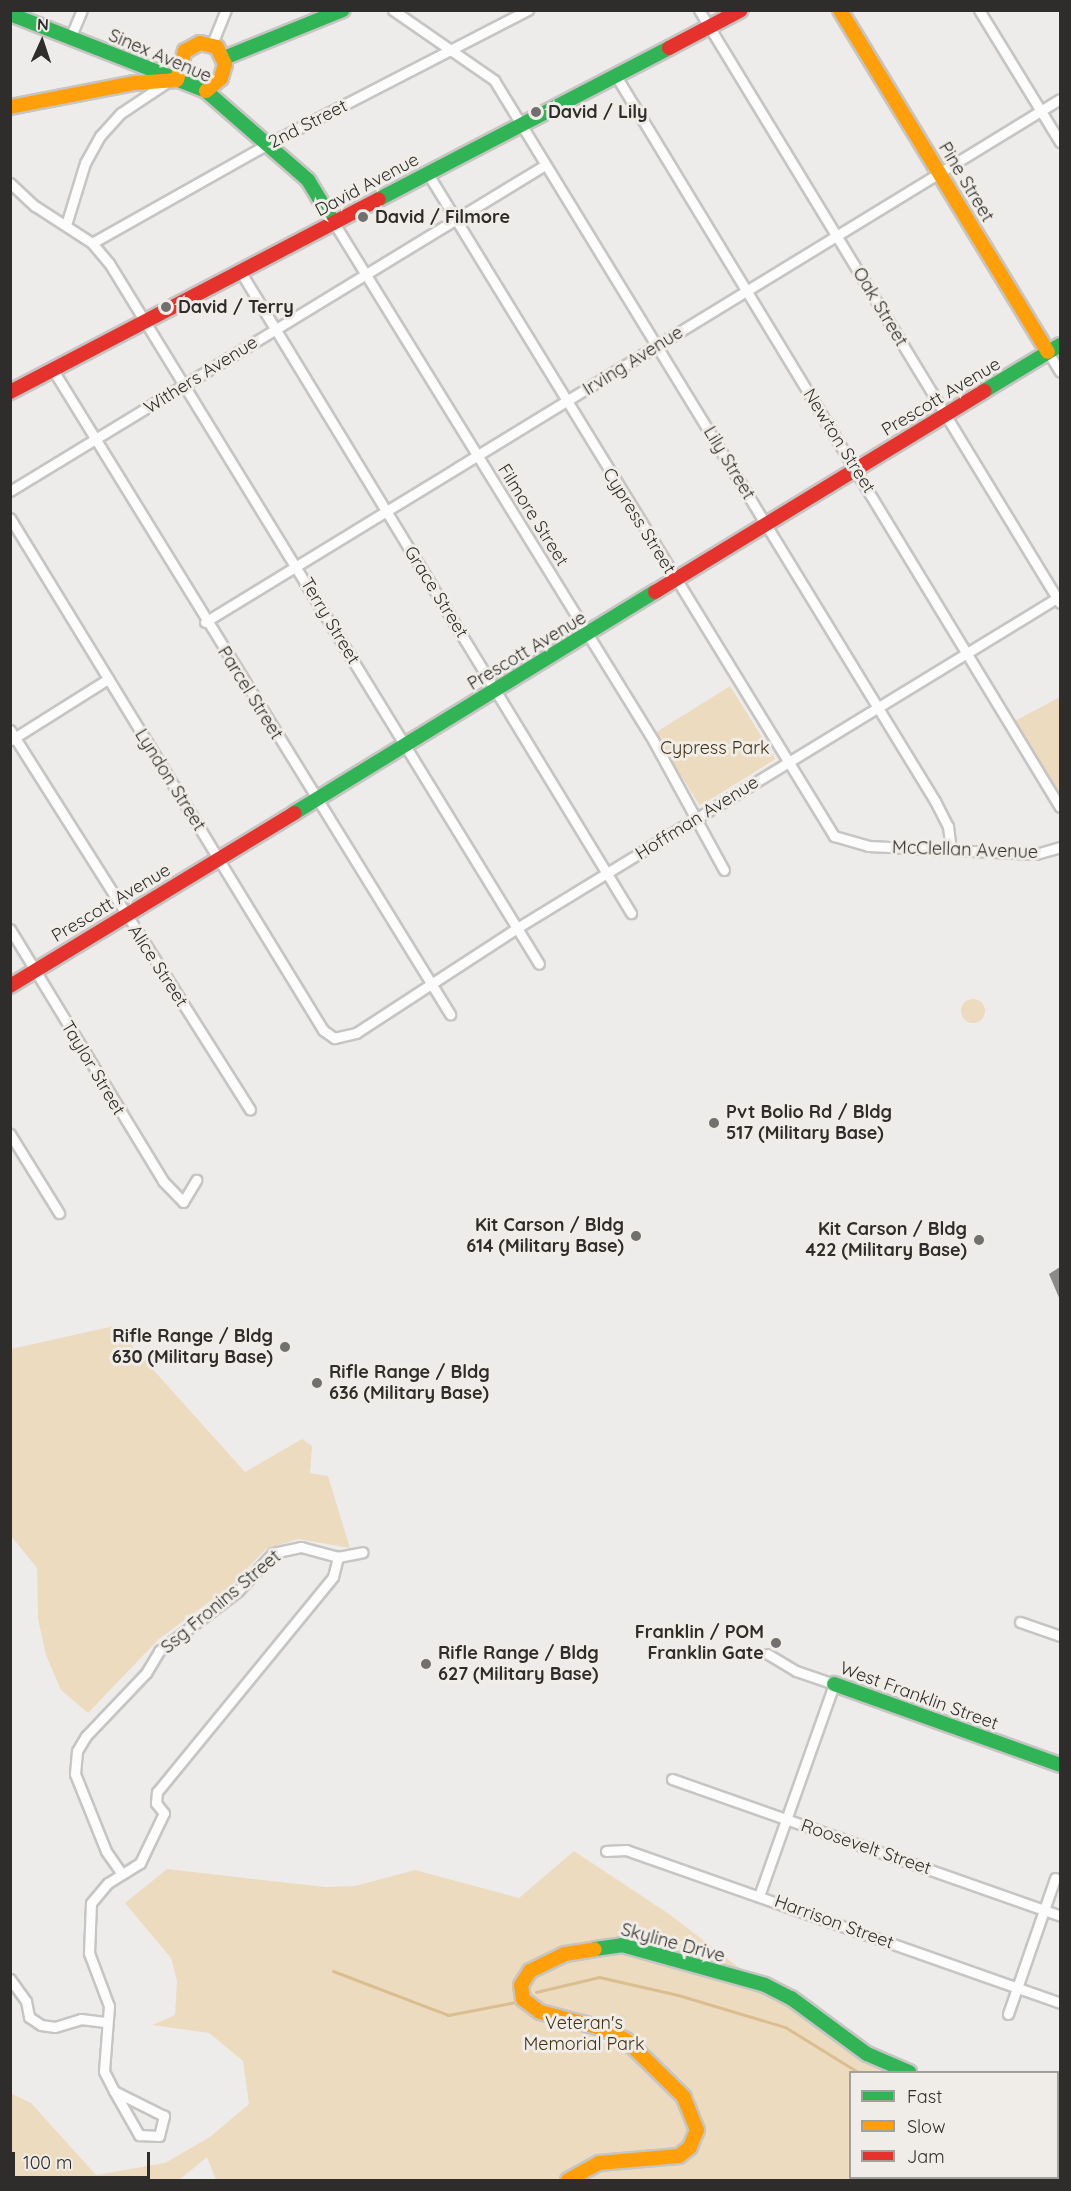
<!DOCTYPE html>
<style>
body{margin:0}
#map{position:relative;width:1071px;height:2191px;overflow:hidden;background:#eeecea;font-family:Quicksand,sans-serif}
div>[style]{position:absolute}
.green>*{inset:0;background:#eddbc0;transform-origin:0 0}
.round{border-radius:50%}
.stream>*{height:3px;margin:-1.5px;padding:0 1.5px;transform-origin:1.5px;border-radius:1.5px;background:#dbbe90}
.building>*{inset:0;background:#8b8a88}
.roads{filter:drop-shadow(2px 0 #c6c5c3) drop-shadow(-2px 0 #c6c5c3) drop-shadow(0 2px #c6c5c3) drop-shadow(0 -2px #c6c5c3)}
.street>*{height:9px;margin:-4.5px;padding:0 4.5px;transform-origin:4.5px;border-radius:4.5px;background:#fcfcfc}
.fast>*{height:14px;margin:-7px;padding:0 7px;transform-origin:7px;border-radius:7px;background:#30b455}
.slow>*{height:14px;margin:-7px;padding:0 7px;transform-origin:7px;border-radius:7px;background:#ff9f0a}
.jam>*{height:14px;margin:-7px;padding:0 7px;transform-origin:7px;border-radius:7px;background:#e5322d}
.dots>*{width:16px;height:16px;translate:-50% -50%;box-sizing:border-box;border:3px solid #f0ede8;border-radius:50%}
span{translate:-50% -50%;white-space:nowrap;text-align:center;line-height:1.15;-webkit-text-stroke:6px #f0ede8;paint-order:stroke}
.street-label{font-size:18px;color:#2e2d2b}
.poi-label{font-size:18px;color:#2e2d2b;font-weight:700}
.left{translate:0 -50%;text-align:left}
.right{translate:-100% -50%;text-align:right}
.park-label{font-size:18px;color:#443215}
.frame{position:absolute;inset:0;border:12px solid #2e2d2b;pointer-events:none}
.legend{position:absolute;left:849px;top:2071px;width:210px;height:108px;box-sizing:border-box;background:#f0ede8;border:2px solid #a2a09c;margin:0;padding:8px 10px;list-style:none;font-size:18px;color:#2e2d2b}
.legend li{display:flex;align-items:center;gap:12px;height:30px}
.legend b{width:30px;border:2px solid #a2a09c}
.north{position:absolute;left:12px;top:12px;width:60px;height:60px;-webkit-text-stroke:4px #f0ede8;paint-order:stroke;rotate:3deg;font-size:16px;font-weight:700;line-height:24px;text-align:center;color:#2e2d2b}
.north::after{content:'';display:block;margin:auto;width:21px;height:27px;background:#2e2d2b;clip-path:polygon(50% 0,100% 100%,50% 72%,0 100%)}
.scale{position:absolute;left:12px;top:2152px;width:138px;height:27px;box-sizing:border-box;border:3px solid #2e2d2b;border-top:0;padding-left:8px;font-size:18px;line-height:21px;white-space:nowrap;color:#2e2d2b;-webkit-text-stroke:4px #f0ede8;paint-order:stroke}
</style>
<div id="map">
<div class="green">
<div style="left:730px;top:686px;width:86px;height:89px;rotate:58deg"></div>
<div style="clip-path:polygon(1060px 697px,1060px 794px,1015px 721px)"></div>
<div class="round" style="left:961px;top:999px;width:24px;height:24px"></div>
<div style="clip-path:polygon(114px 1326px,245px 1472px,302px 1439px,312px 1446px,310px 1473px,328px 1476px,350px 1548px,298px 1539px,266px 1549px,231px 1586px,159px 1639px,88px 1713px,61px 1690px,46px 1655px,38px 1619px,37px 1568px,11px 1536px,11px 1349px)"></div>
<div style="clip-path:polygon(574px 1851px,669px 1914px,845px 2049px,889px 2072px,850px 2072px,850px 2178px,1044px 2180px,216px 2180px,207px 2157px,179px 2180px,11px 2180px,10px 2093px,31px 2103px,96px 2175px,165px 2163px,210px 2137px,249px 2104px,243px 2061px,209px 2033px,152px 2025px,175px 2015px,177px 1981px,171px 1958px,125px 1903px,167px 1869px,325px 1887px,355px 1886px,415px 1870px,519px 1898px)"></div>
</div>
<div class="stream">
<div style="left:333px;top:1971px;width:123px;rotate:20.9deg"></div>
<div style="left:448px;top:2015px;width:69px;rotate:-10.8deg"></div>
<div style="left:536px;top:1992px;width:65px;rotate:-13.4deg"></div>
<div style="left:599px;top:1977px;width:81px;rotate:12.8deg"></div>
<div style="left:678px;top:1995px;width:112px;rotate:16.7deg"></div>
<div style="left:785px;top:2027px;width:86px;rotate:31.7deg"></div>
<div style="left:1013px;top:2178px;width:2px;rotate:90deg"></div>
</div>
<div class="building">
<div style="clip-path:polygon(1060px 1267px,1060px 1300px,1049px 1274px)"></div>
</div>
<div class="roads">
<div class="street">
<div style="left:393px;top:10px;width:123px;rotate:34.7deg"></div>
<div style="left:494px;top:80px;width:845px;rotate:58.55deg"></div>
<div style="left:935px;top:801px;width:28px;rotate:63deg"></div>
<div style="left:948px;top:826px;width:24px;rotate:83deg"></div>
<div style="left:699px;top:10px;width:694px;rotate:58.67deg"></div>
<div style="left:979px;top:10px;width:155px;rotate:58.5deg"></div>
<div style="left:70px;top:38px;width:30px;rotate:-67deg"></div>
<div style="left:212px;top:44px;width:37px;rotate:-68deg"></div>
<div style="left:616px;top:76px;width:855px;rotate:58.73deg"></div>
<div style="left:428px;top:174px;width:777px;rotate:58.48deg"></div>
<div style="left:834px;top:836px;width:35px;rotate:16deg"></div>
<div style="left:868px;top:846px;width:168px;rotate:2.7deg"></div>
<div style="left:1036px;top:854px;width:25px;rotate:-16deg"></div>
<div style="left:10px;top:183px;width:34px;rotate:43deg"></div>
<div style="left:35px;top:206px;width:68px;rotate:33deg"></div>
<div style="left:92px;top:243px;width:26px;rotate:50deg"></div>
<div style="left:109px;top:263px;width:822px;rotate:58.47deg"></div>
<div style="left:334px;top:223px;width:607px;rotate:58.32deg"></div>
<div style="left:653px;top:740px;width:148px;rotate:61.4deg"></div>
<div style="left:66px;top:225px;width:65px;rotate:-73deg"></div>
<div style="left:85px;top:163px;width:31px;rotate:-61deg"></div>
<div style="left:100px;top:136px;width:31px;rotate:-48deg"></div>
<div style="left:121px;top:113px;width:54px;rotate:-33.7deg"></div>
<div style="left:92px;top:243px;width:200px;rotate:-29.4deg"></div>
<div style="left:266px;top:145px;width:295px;rotate:-27.3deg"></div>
<div style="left:240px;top:271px;width:752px;rotate:58.66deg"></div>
<div style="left:1048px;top:352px;width:23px;rotate:59deg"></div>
<div style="left:53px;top:370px;width:757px;rotate:58.35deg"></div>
<div style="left:10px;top:491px;width:626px;rotate:-31.36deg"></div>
<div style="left:10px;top:518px;width:600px;rotate:58.56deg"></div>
<div style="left:323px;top:1030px;width:14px;rotate:36deg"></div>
<div style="left:334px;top:1038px;width:23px;rotate:-13deg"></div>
<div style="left:356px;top:1033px;width:192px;rotate:-33.1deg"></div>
<div style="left:517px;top:928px;width:636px;rotate:-31.44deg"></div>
<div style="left:205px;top:622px;width:1002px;rotate:-31.45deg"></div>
<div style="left:10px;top:730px;width:449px;rotate:57.7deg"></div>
<div style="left:11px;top:740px;width:115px;rotate:-32.2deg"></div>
<div style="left:10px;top:929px;width:295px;rotate:58.7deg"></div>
<div style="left:163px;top:1181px;width:29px;rotate:46deg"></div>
<div style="left:183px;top:1202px;width:26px;rotate:-59deg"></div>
<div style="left:10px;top:1134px;width:93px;rotate:58.2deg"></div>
<div style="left:1020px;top:1622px;width:42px;rotate:19.3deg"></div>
<div style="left:672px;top:1779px;width:411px;rotate:19.4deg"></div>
<div style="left:606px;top:1851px;width:20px;rotate:-3deg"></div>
<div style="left:626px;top:1850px;width:460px;rotate:19.4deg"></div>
<div style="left:122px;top:1874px;width:28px;rotate:-125deg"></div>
<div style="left:106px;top:1851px;width:83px;rotate:-111.9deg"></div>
<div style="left:75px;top:1774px;width:23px;rotate:-85deg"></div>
<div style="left:77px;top:1751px;width:17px;rotate:-59deg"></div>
<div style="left:86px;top:1736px;width:87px;rotate:-46.4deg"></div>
<div style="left:146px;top:1673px;width:26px;rotate:-59deg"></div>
<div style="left:159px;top:1651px;width:99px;rotate:-37.2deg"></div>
<div style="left:238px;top:1591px;width:52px;rotate:-47.4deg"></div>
<div style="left:273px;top:1553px;width:29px;rotate:-12deg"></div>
<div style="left:301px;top:1547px;width:38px;rotate:15deg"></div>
<div style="left:338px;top:1557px;width:25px;rotate:-11deg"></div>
<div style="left:759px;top:1896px;width:225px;rotate:-70.5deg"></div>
<div style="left:834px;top:1684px;width:40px;rotate:-161.1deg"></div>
<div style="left:796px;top:1671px;width:33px;rotate:-149deg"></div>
<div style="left:10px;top:1979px;width:27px;rotate:54deg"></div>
<div style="left:26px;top:2001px;width:16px;rotate:79deg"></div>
<div style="left:29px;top:2017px;width:14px;rotate:34deg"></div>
<div style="left:41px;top:2025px;width:14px;rotate:8deg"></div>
<div style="left:55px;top:2027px;width:27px;rotate:-17deg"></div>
<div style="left:81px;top:2019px;width:26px;rotate:7deg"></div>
<div style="left:1008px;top:2014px;width:144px;rotate:-70.9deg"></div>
<div style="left:114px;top:2091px;width:51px;rotate:60.4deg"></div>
<div style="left:139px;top:2135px;width:20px;rotate:3deg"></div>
<div style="left:159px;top:2136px;width:21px;rotate:-76deg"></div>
<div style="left:164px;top:2116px;width:56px;rotate:-153.4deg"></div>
<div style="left:114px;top:2091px;width:22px;rotate:-117deg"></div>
<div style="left:104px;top:2071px;width:65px;rotate:-85.6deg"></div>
<div style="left:109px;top:2006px;width:57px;rotate:-110.7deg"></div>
<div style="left:89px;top:1953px;width:50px;rotate:-87.7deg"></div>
<div style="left:91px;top:1903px;width:26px;rotate:-50deg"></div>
<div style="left:108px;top:1883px;width:38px;rotate:-32deg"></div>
<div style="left:140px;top:1863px;width:55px;rotate:-64.4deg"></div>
<div style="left:164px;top:1813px;width:13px;rotate:-129deg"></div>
<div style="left:156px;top:1803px;width:11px;rotate:-85deg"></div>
<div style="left:157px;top:1792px;width:278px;rotate:-50.7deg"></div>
<div style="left:333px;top:1577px;width:21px;rotate:-76deg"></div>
</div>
<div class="fast">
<div style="left:10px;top:14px;width:211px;rotate:21.4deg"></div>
<div style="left:206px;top:91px;width:135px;rotate:41.1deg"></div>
<div style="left:308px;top:180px;width:50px;rotate:58.8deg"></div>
<div style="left:224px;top:58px;width:128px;rotate:-22deg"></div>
<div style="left:379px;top:199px;width:327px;rotate:-27.5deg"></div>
<div style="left:984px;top:391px;width:89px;rotate:-31.2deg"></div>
<div style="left:294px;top:813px;width:423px;rotate:-31.5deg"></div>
<div style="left:834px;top:1684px;width:240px;rotate:19.7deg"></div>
<div style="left:595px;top:1949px;width:27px;rotate:-8deg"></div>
<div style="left:622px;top:1945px;width:148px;rotate:15.6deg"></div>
<div style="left:765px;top:1985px;width:29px;rotate:27deg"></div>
<div style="left:791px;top:1998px;width:94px;rotate:36.4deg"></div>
<div style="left:867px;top:2054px;width:46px;rotate:23.2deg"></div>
<div style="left:1058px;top:2141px;width:2px"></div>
</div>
<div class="slow">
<div style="left:840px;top:10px;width:400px;rotate:58.7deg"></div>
<div style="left:10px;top:107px;width:127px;rotate:-10.9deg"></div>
<div style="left:135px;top:83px;width:42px;rotate:-4.1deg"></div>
<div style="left:177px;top:80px;width:30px;rotate:-75deg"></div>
<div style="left:185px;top:51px;width:17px;rotate:-28deg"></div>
<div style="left:200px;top:43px;width:17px;rotate:13deg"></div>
<div style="left:217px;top:47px;width:19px;rotate:65deg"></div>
<div style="left:225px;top:64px;width:15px;rotate:106deg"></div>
<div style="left:221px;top:78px;width:20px;rotate:139deg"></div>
<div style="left:568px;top:2180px;width:35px;rotate:-29deg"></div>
<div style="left:599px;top:2163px;width:80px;rotate:-5deg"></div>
<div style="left:679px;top:2156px;width:14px;rotate:-39deg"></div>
<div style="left:690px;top:2147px;width:18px;rotate:-68deg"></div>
<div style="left:697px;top:2130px;width:35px;rotate:-112deg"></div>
<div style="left:684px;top:2097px;width:81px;rotate:-135.5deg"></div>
<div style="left:626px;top:2040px;width:28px;rotate:-154deg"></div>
<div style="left:601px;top:2028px;width:63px;rotate:-165.3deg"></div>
<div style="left:540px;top:2012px;width:21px;rotate:-143deg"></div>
<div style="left:523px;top:1999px;width:14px;rotate:-98deg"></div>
<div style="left:521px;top:1985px;width:17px;rotate:-57deg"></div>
<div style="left:530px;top:1971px;width:39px;rotate:-26deg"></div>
<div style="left:565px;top:1954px;width:30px;rotate:-9deg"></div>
</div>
<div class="jam">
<div style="left:669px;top:48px;width:81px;rotate:-27.8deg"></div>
<div style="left:10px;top:392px;width:416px;rotate:-27.6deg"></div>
<div style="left:655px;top:592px;width:386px;rotate:-31.4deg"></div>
<div style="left:10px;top:986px;width:333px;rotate:-31.3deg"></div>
</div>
</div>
<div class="dots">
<div style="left:536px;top:112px;background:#71706e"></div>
<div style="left:363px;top:217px;background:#71706e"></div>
<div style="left:166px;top:307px;background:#71706e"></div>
<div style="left:714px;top:1123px;background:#71706e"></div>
<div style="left:636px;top:1236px;background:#71706e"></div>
<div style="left:979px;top:1240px;background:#71706e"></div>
<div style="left:285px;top:1347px;background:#71706e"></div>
<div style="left:317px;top:1383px;background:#71706e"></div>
<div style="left:776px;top:1643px;background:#71706e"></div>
<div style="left:426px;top:1664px;background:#71706e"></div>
</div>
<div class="street-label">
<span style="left:160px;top:56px;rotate:23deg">Sinex Avenue</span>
<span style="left:308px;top:124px;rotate:-27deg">2nd Street</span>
<span style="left:966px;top:182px;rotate:59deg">Pine Street</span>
<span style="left:367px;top:185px;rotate:-28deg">David Avenue</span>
<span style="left:880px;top:307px;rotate:59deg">Oak Street</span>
<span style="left:633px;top:361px;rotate:-32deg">Irving Avenue</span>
<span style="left:201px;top:375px;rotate:-32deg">Withers Avenue</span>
<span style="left:941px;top:397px;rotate:-31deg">Prescott Avenue</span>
<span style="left:839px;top:441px;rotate:58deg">Newton Street</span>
<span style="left:729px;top:463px;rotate:59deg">Lily Street</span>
<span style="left:533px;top:515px;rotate:58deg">Filmore Street</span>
<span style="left:639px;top:521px;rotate:58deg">Cypress Street</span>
<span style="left:436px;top:592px;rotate:58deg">Grace Street</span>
<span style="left:330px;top:621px;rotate:59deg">Terry Street</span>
<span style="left:527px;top:651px;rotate:-31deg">Prescott Avenue</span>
<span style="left:250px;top:693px;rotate:58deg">Parcel Street</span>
<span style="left:170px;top:780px;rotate:58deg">Lyndon Street</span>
<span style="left:697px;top:818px;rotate:-32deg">Hoffman Avenue</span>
<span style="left:965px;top:850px;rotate:2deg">McClellan Avenue</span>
<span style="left:111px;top:903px;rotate:-31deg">Prescott Avenue</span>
<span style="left:158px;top:966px;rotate:57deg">Alice Street</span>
<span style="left:93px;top:1068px;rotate:59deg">Taylor Street</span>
<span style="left:221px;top:1602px;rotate:-40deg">Ssg Fronins Street</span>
<span style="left:919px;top:1696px;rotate:20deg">West Franklin Street</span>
<span style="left:866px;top:1847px;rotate:19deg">Roosevelt Street</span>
<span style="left:834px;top:1922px;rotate:20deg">Harrison Street</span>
<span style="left:673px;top:1943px;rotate:15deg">Skyline Drive</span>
</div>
<div class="poi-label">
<span class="left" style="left:548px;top:112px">David / Lily</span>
<span class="left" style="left:375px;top:217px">David / Filmore</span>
<span class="left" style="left:178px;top:307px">David / Terry</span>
<span class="left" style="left:726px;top:1123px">Pvt Bolio Rd / Bldg<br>517 (Military Base)</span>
<span class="right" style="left:624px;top:1236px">Kit Carson / Bldg<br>614 (Military Base)</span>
<span class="right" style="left:967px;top:1240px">Kit Carson / Bldg<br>422 (Military Base)</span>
<span class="right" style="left:273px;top:1347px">Rifle Range / Bldg<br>630 (Military Base)</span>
<span class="left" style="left:329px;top:1383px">Rifle Range / Bldg<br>636 (Military Base)</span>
<span class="right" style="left:764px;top:1643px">Franklin / POM<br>Franklin Gate</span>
<span class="left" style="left:438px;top:1664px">Rifle Range / Bldg<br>627 (Military Base)</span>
</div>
<div class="park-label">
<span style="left:715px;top:748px">Cypress Park</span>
<span style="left:584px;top:2034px">Veteran's<br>Memorial Park</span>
</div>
<div class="frame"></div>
<ul class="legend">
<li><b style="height:8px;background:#30b455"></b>Fast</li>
<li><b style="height:8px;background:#ff9f0a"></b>Slow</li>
<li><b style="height:8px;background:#e5322d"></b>Jam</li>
</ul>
<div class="north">N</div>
<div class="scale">100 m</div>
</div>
